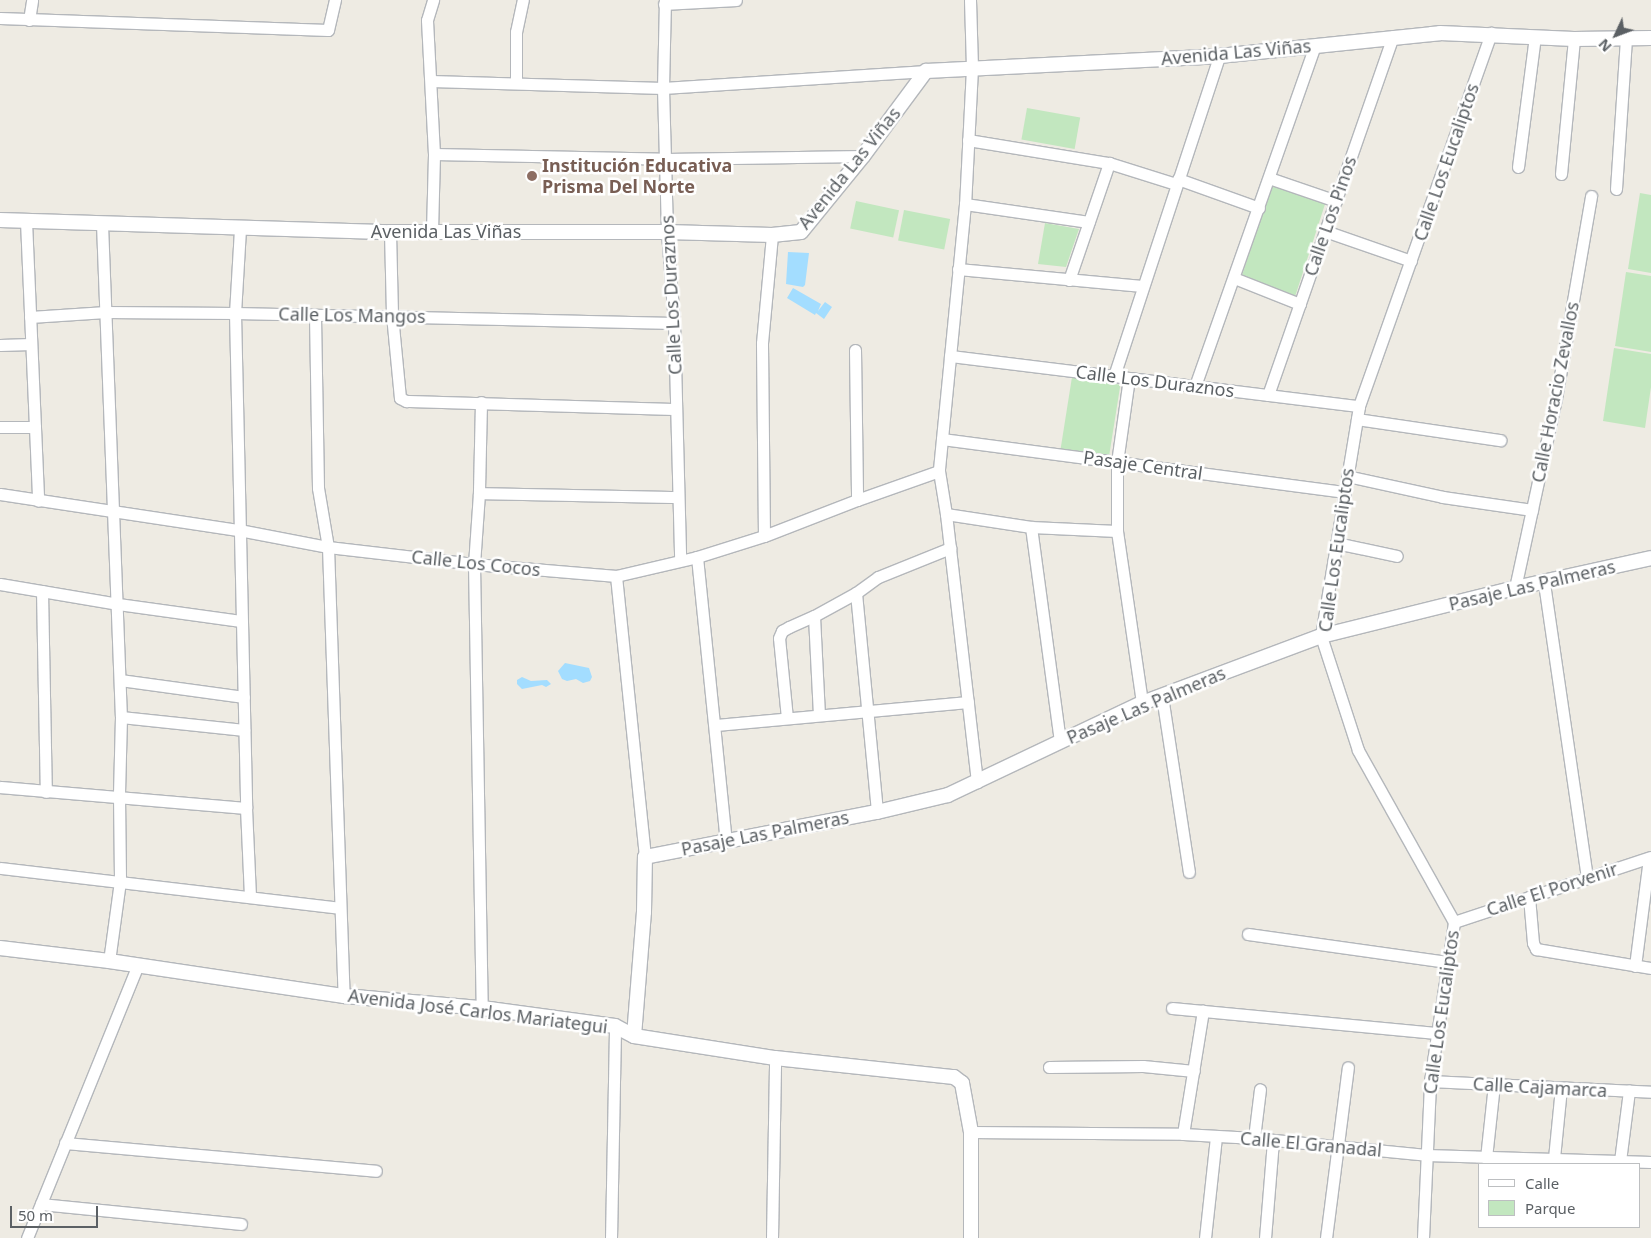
<!DOCTYPE html>
<meta charset="utf-8">
<style>
body{margin:0}
#map{position:relative;width:1651px;height:1238px;overflow:hidden;background:#eeebe3;font-family:"Noto Sans",sans-serif}
div>[style]{position:absolute}
.green>*{inset:0;background:#c2e7bf;transform-origin:0 0}
.water>*{inset:0;background:#a3ddff}
.roads{filter:drop-shadow(1px 0 #b4b7bb) drop-shadow(-1px 0 #b4b7bb) drop-shadow(0 1px #b4b7bb) drop-shadow(0 -1px #b4b7bb)}
.minor>*{height:11px;margin:-5.5px;padding:0 5.5px;transform-origin:5.5px;border-radius:5.5px;background:#fff}
.tertiary>*{height:14px;margin:-7px;padding:0 7px;transform-origin:7px;border-radius:7px;background:#fff}
.dots>*{width:14px;height:14px;translate:-50% -50%;box-sizing:border-box;border:2px solid #fff;border-radius:50%}
span{translate:-50% -50%;white-space:nowrap;text-align:center;line-height:1.15;-webkit-text-stroke:5px #fff;paint-order:stroke}
.street-label{font-size:18px;color:#5b6064}
.education-label{font-size:18px;color:#785e54;font-weight:700}
.left{translate:0 -50%;text-align:left}
.legend{position:absolute;left:1478px;top:1163px;width:162px;height:65px;box-sizing:border-box;background:#fff;border:1px solid #bdbfc1;margin:0;padding:6px 9px;list-style:none;font-size:15px;color:#5b6064}
.legend li{display:flex;align-items:center;gap:10px;height:25px}
.legend b{width:25px;border:1px solid #bdbfc1}
.north{position:absolute;left:1591px;top:10px;width:50px;height:50px;-webkit-text-stroke:4px #fff;paint-order:stroke;rotate:227deg;font-size:14px;font-weight:700;line-height:20px;text-align:center;color:#5b6064}
.north::after{content:'';display:block;margin:auto;width:18px;height:22px;background:#5b6064;clip-path:polygon(50% 0,100% 100%,50% 72%,0 100%)}
.scale{position:absolute;left:10px;top:1206px;width:88px;height:22px;box-sizing:border-box;border:2px solid #5b6064;border-top:0;padding-left:6px;font-size:15px;line-height:18px;white-space:nowrap;color:#5b6064;-webkit-text-stroke:4px #fff;paint-order:stroke}
</style>
<div id="map">
<div class="green">
<div style="left:1027px;top:108px;width:54px;height:32px;rotate:10deg"></div>
<div style="left:1272px;top:183px;width:57px;height:100px;rotate:18deg"></div>
<div style="clip-path:polygon(1640px 193px,1651px 195px,1651px 273px,1628px 269px)"></div>
<div style="left:856px;top:201px;width:44px;height:28px;rotate:12deg"></div>
<div style="left:904px;top:210px;width:47px;height:31px;rotate:11deg"></div>
<div style="clip-path:polygon(1045px 223px,1079px 229px,1066px 267px,1038px 264px)"></div>
<div style="clip-path:polygon(1626px 272px,1651px 276px,1651px 352px,1615px 346px)"></div>
<div style="clip-path:polygon(1614px 348px,1651px 354px,1651px 387px,1645px 428px,1603px 421px)"></div>
<div style="left:1072px;top:377px;width:49px;height:74px;rotate:9deg"></div>
</div>
<div class="water">
<div style="clip-path:polygon(788px 252px,809px 253px,805px 285px,803px 287px,786px 284px)"></div>
<div style="clip-path:polygon(793px 288px,821px 304px,818px 311px,825px 302px,832px 307px,824px 319px,816px 313px,815px 315px,787px 298px)"></div>
<div style="clip-path:polygon(565px 663px,589px 668px,592px 677px,590px 681px,583px 683px,576px 679px,567px 681px,562px 679px,558px 671px)"></div>
<div style="clip-path:polygon(522px 677px,531px 681px,547px 680px,551px 684px,546px 687px,542px 685px,522px 689px,517px 684px,517px 680px)"></div>
</div>
<div class="roads">
<div class="minor">
<div style="left:665px;top:0;width:88px;rotate:91.3deg"></div>
<div style="left:663px;top:88px;width:144px;rotate:88.4deg"></div>
<div style="left:667px;top:232px;width:91px;rotate:85.6deg"></div>
<div style="left:674px;top:323px;width:237px;rotate:88.5deg"></div>
<div style="left:970px;top:0;width:68px;rotate:88.3deg"></div>
<div style="left:972px;top:68px;width:136px;rotate:92.9deg"></div>
<div style="left:965px;top:204px;width:268px;rotate:95.6deg"></div>
<div style="left:939px;top:471px;width:44px;rotate:80.8deg"></div>
<div style="left:946px;top:514px;width:270px;rotate:83.4deg"></div>
<div style="left:664px;top:4px;width:72px;rotate:-3.2deg"></div>
<div style="left:0;top:18px;width:328px;rotate:2.1deg"></div>
<div style="left:328px;top:30px;width:31px;rotate:-77deg"></div>
<div style="left:29px;top:20px;width:20px;rotate:-81deg"></div>
<div style="left:431px;top:81px;width:232px;rotate:1.7deg"></div>
<div style="left:663px;top:88px;width:264px;rotate:-3.7deg"></div>
<div style="left:516px;top:83px;width:51px;rotate:-90deg"></div>
<div style="left:516px;top:32px;width:33px;rotate:-78deg"></div>
<div style="left:968px;top:140px;width:143px;rotate:9.3deg"></div>
<div style="left:1109px;top:163px;width:70px;rotate:17.4deg"></div>
<div style="left:434px;top:154px;width:232px;rotate:1.2deg"></div>
<div style="left:666px;top:159px;width:197px;rotate:-0.9deg"></div>
<div style="left:1518px;top:167px;width:132px;rotate:-82.6deg"></div>
<div style="left:1561px;top:174px;width:136px;rotate:-84.5deg"></div>
<div style="left:1269px;top:178px;width:71px;rotate:18.9deg"></div>
<div style="left:1178px;top:179px;width:86px;rotate:19.7deg"></div>
<div style="left:1616px;top:189px;width:150px;rotate:-86.2deg"></div>
<div style="left:965px;top:204px;width:125px;rotate:8.3deg"></div>
<div style="left:26px;top:221px;width:280px;rotate:87.5deg"></div>
<div style="left:102px;top:224px;width:493px;rotate:87.8deg"></div>
<div style="left:121px;top:717px;width:79px;rotate:91.5deg"></div>
<div style="left:119px;top:796px;width:85px;rotate:89.3deg"></div>
<div style="left:120px;top:881px;width:81px;rotate:97.8deg"></div>
<div style="left:240px;top:229px;width:84px;rotate:93.4deg"></div>
<div style="left:235px;top:313px;width:495px;rotate:88.7deg"></div>
<div style="left:246px;top:808px;width:88px;rotate:87.4deg"></div>
<div style="left:432px;top:231px;width:77px;rotate:-88.5deg"></div>
<div style="left:434px;top:154px;width:134px;rotate:-93deg"></div>
<div style="left:427px;top:20px;width:21px;rotate:-73deg"></div>
<div style="left:1325px;top:231px;width:91px;rotate:19.2deg"></div>
<div style="left:390px;top:232px;width:83px;rotate:88.6deg"></div>
<div style="left:392px;top:315px;width:83px;rotate:84.5deg"></div>
<div style="left:400px;top:398px;width:7px;rotate:27deg"></div>
<div style="left:406px;top:401px;width:270px;rotate:1.7deg"></div>
<div style="left:958px;top:269px;width:185px;rotate:5.3deg"></div>
<div style="left:1234px;top:278px;width:71px;rotate:21.5deg"></div>
<div style="left:1069px;top:280px;width:124px;rotate:-71.1deg"></div>
<div style="left:315px;top:316px;width:172px;rotate:89deg"></div>
<div style="left:318px;top:488px;width:60px;rotate:80.4deg"></div>
<div style="left:328px;top:547px;width:449px;rotate:88deg"></div>
<div style="left:30px;top:317px;width:76px;rotate:-3.8deg"></div>
<div style="left:106px;top:312px;width:129px;rotate:0.4deg"></div>
<div style="left:235px;top:313px;width:439px;rotate:1.3deg"></div>
<div style="left:0;top:345px;width:31px;rotate:-2deg"></div>
<div style="left:855px;top:350px;width:150px;rotate:89.2deg"></div>
<div style="left:950px;top:356px;width:412px;rotate:7deg"></div>
<div style="left:1114px;top:376px;width:337px;rotate:-71.8deg"></div>
<div style="left:1129px;top:378px;width:85px;rotate:98.1deg"></div>
<div style="left:1117px;top:462px;width:69px;rotate:90deg"></div>
<div style="left:1117px;top:531px;width:174px;rotate:81.7deg"></div>
<div style="left:1195px;top:386px;width:361px;rotate:-70.6deg"></div>
<div style="left:1268px;top:395px;width:380px;rotate:-70.8deg"></div>
<div style="left:481px;top:402px;width:91px;rotate:91.3deg"></div>
<div style="left:479px;top:493px;width:199px;rotate:1.2deg"></div>
<div style="left:1357px;top:419px;width:145px;rotate:8.4deg"></div>
<div style="left:0;top:427px;width:35px"></div>
<div style="left:942px;top:439px;width:405px;rotate:7.5deg"></div>
<div style="left:1347px;top:476px;width:98px;rotate:12.3deg"></div>
<div style="left:1443px;top:497px;width:90px;rotate:8.3deg"></div>
<div style="left:479px;top:493px;width:71px;rotate:94deg"></div>
<div style="left:474px;top:564px;width:444px;rotate:89deg"></div>
<div style="left:0;top:494px;width:242px;rotate:8.6deg"></div>
<div style="left:239px;top:530px;width:91px;rotate:10.8deg"></div>
<div style="left:328px;top:547px;width:147px;rotate:6.6deg"></div>
<div style="left:474px;top:564px;width:143px;rotate:4.8deg"></div>
<div style="left:616px;top:576px;width:83px;rotate:-13.2deg"></div>
<div style="left:697px;top:557px;width:70px;rotate:-17.4deg"></div>
<div style="left:764px;top:536px;width:100px;rotate:-21.2deg"></div>
<div style="left:857px;top:500px;width:87px;rotate:-19.5deg"></div>
<div style="left:946px;top:514px;width:86px;rotate:8.7deg"></div>
<div style="left:1031px;top:527px;width:86px;rotate:2.7deg"></div>
<div style="left:1031px;top:527px;width:216px;rotate:82.3deg"></div>
<div style="left:764px;top:536px;width:193px;rotate:-90.6deg"></div>
<div style="left:762px;top:343px;width:108px;rotate:-84.7deg"></div>
<div style="left:1336px;top:543px;width:62px;rotate:12deg"></div>
<div style="left:697px;top:557px;width:285px;rotate:84.2deg"></div>
<div style="left:616px;top:576px;width:282px;rotate:84.1deg"></div>
<div style="left:1544px;top:583px;width:298px;rotate:81.7deg"></div>
<div style="left:0;top:584px;width:120px;rotate:9.6deg"></div>
<div style="left:118px;top:604px;width:124px;rotate:7.9deg"></div>
<div style="left:1515px;top:588px;width:193px;rotate:-77.8deg"></div>
<div style="left:1556px;top:399px;width:206px;rotate:-80.2deg"></div>
<div style="left:42px;top:591px;width:201px;rotate:88.9deg"></div>
<div style="left:856px;top:593px;width:220px;rotate:84.5deg"></div>
<div style="left:120px;top:680px;width:125px;rotate:7.8deg"></div>
<div style="left:1162px;top:696px;width:178px;rotate:81.3deg"></div>
<div style="left:819px;top:715px;width:99px;rotate:-92.9deg"></div>
<div style="left:814px;top:616px;width:48px;rotate:-28.7deg"></div>
<div style="left:856px;top:593px;width:27px;rotate:-36deg"></div>
<div style="left:878px;top:577px;width:78px;rotate:-21.9deg"></div>
<div style="left:121px;top:717px;width:124px;rotate:6deg"></div>
<div style="left:787px;top:718px;width:80px;rotate:-95.7deg"></div>
<div style="left:779px;top:638px;width:8px;rotate:-67deg"></div>
<div style="left:782px;top:631px;width:8px;rotate:-30deg"></div>
<div style="left:789px;top:627px;width:27px;rotate:-24deg"></div>
<div style="left:716px;top:725px;width:253px;rotate:-5.2deg"></div>
<div style="left:0;top:787px;width:247px;rotate:4.9deg"></div>
<div style="left:0;top:868px;width:342px;rotate:6.7deg"></div>
<div style="left:1529px;top:897px;width:46px;rotate:85deg"></div>
<div style="left:1533px;top:943px;width:7px;rotate:63deg"></div>
<div style="left:1536px;top:949px;width:117px;rotate:9.4deg"></div>
<div style="left:1454px;top:922px;width:207px;rotate:-18.3deg"></div>
<div style="left:1248px;top:934px;width:201px;rotate:8deg"></div>
<div style="left:1635px;top:966px;width:109px;rotate:-82.6deg"></div>
<div style="left:1172px;top:1008px;width:265px;rotate:5.4deg"></div>
<div style="left:1049px;top:1067px;width:94px;rotate:-0.6deg"></div>
<div style="left:1143px;top:1066px;width:51px;rotate:5.6deg"></div>
<div style="left:1430px;top:1081px;width:221px;rotate:2.8deg"></div>
<div style="left:971px;top:1132px;width:212px;rotate:0.5deg"></div>
<div style="left:1183px;top:1134px;width:71px;rotate:3.2deg"></div>
<div style="left:1254px;top:1138px;width:173px;rotate:5.6deg"></div>
<div style="left:1426px;top:1155px;width:225px;rotate:1.8deg"></div>
<div style="left:1183px;top:1134px;width:125px;rotate:-80.8deg"></div>
<div style="left:1254px;top:1138px;width:49px;rotate:-83deg"></div>
<div style="left:65px;top:1143px;width:312px;rotate:5.1deg"></div>
<div style="left:1486px;top:1158px;width:74px;rotate:-83.8deg"></div>
<div style="left:1554px;top:1158px;width:70px;rotate:-84.3deg"></div>
<div style="left:1620px;top:1161px;width:71px;rotate:-82.7deg"></div>
<div style="left:41px;top:1204px;width:201px;rotate:5.7deg"></div>
<div style="left:27px;top:1238px;width:295px;rotate:-67.9deg"></div>
<div style="left:611px;top:1238px;width:212px;rotate:-88.9deg"></div>
<div style="left:772px;top:1238px;width:180px;rotate:-89deg"></div>
<div style="left:1205px;top:1238px;width:102px;rotate:-83.8deg"></div>
<div style="left:1265px;top:1238px;width:98px;rotate:-85.3deg"></div>
<div style="left:1326px;top:1238px;width:172px;rotate:-82.7deg"></div>
<div style="left:1423px;top:1238px;width:157px;rotate:-87.4deg"></div>
<div style="left:1430px;top:1081px;width:161px;rotate:-81.4deg"></div>
<div style="left:1454px;top:922px;width:197px;rotate:-119.2deg"></div>
<div style="left:1358px;top:750px;width:120px;rotate:-108deg"></div>
<div style="left:1321px;top:636px;width:233px;rotate:-80.6deg"></div>
<div style="left:1359px;top:406px;width:396px;rotate:-70.5deg"></div>
</div>
<div class="tertiary">
<div style="left:0;top:220px;width:390px;rotate:1.8deg"></div>
<div style="left:390px;top:232px;width:277px"></div>
<div style="left:667px;top:232px;width:105px;rotate:1.6deg"></div>
<div style="left:772px;top:235px;width:29px;rotate:-6deg"></div>
<div style="left:801px;top:232px;width:98px;rotate:-50.8deg"></div>
<div style="left:863px;top:156px;width:106px;rotate:-53.5deg"></div>
<div style="left:926px;top:71px;width:293px;rotate:-2.9deg"></div>
<div style="left:1219px;top:56px;width:222px;rotate:-5.9deg"></div>
<div style="left:1440px;top:33px;width:134px;rotate:2.6deg"></div>
<div style="left:1574px;top:39px;width:77px;rotate:-0.7deg"></div>
<div style="left:0;top:948px;width:110px;rotate:6.8deg"></div>
<div style="left:109px;top:961px;width:238px;rotate:8.5deg"></div>
<div style="left:344px;top:996px;width:139px;rotate:5deg"></div>
<div style="left:482px;top:1008px;width:134px;rotate:7.7deg"></div>
<div style="left:615px;top:1026px;width:21px;rotate:28deg"></div>
<div style="left:634px;top:1036px;width:143px;rotate:8.9deg"></div>
<div style="left:775px;top:1058px;width:180px;rotate:6.1deg"></div>
<div style="left:954px;top:1077px;width:10px;rotate:37deg"></div>
<div style="left:962px;top:1083px;width:50px;rotate:79.6deg"></div>
<div style="left:971px;top:1132px;width:106px;rotate:90deg"></div>
<div style="left:634px;top:1036px;width:124px;rotate:-85.4deg"></div>
<div style="left:644px;top:912px;width:55px;rotate:-89deg"></div>
<div style="left:645px;top:857px;width:236px;rotate:-11deg"></div>
<div style="left:877px;top:812px;width:73px;rotate:-13.5deg"></div>
<div style="left:948px;top:795px;width:215px;rotate:-25.4deg"></div>
<div style="left:1142px;top:703px;width:191px;rotate:-20.5deg"></div>
<div style="left:1321px;top:636px;width:200px;rotate:-13.9deg"></div>
<div style="left:1515px;top:588px;width:139px;rotate:-12.4deg"></div>
</div>
</div>
<div class="dots">
<div style="left:532px;top:176px;background:#8d6e63"></div>
</div>
<div class="street-label">
<span style="left:1236px;top:52px;rotate:-5deg">Avenida Las Viñas</span>
<span style="left:1446px;top:162px;rotate:-71deg">Calle Los Eucaliptos</span>
<span style="left:849px;top:168px;rotate:-51deg">Avenida Las Viñas</span>
<span style="left:1330px;top:216px;rotate:-71deg">Calle Los Pinos</span>
<span style="left:446px;top:231px">Avenida Las Viñas</span>
<span style="left:671px;top:295px;rotate:-93deg">Calle Los Duraznos</span>
<span style="left:352px;top:315px;rotate:1deg">Calle Los Mangos</span>
<span style="left:1155px;top:381px;rotate:7deg">Calle Los Duraznos</span>
<span style="left:1555px;top:392px;rotate:-79deg">Calle Horacio Zevallos</span>
<span style="left:1143px;top:465px;rotate:8deg">Pasaje Central</span>
<span style="left:1336px;top:550px;rotate:-82deg">Calle Los Eucaliptos</span>
<span style="left:476px;top:563px;rotate:6deg">Calle Los Cocos</span>
<span style="left:1532px;top:585px;rotate:-13deg">Pasaje Las Palmeras</span>
<span style="left:1146px;top:705px;rotate:-23deg">Pasaje Las Palmeras</span>
<span style="left:765px;top:833px;rotate:-11deg">Pasaje Las Palmeras</span>
<span style="left:1552px;top:889px;rotate:-18deg">Calle El Porvenir</span>
<span style="left:478px;top:1011px;rotate:7deg">Avenida José Carlos Mariategui</span>
<span style="left:1441px;top:1012px;rotate:-82deg">Calle Los Eucaliptos</span>
<span style="left:1540px;top:1087px;rotate:3deg">Calle Cajamarca</span>
<span style="left:1311px;top:1144px;rotate:5deg">Calle El Granadal</span>
</div>
<div class="education-label">
<span class="left" style="left:542px;top:176px">Institución Educativa<br>Prisma Del Norte</span>
</div>
<ul class="legend">
<li><b style="height:6px;background:#fff"></b>Calle</li>
<li><b style="height:14px;background:#c2e7bf"></b>Parque</li>
</ul>
<div class="north">N</div>
<div class="scale">50 m</div>
</div>
